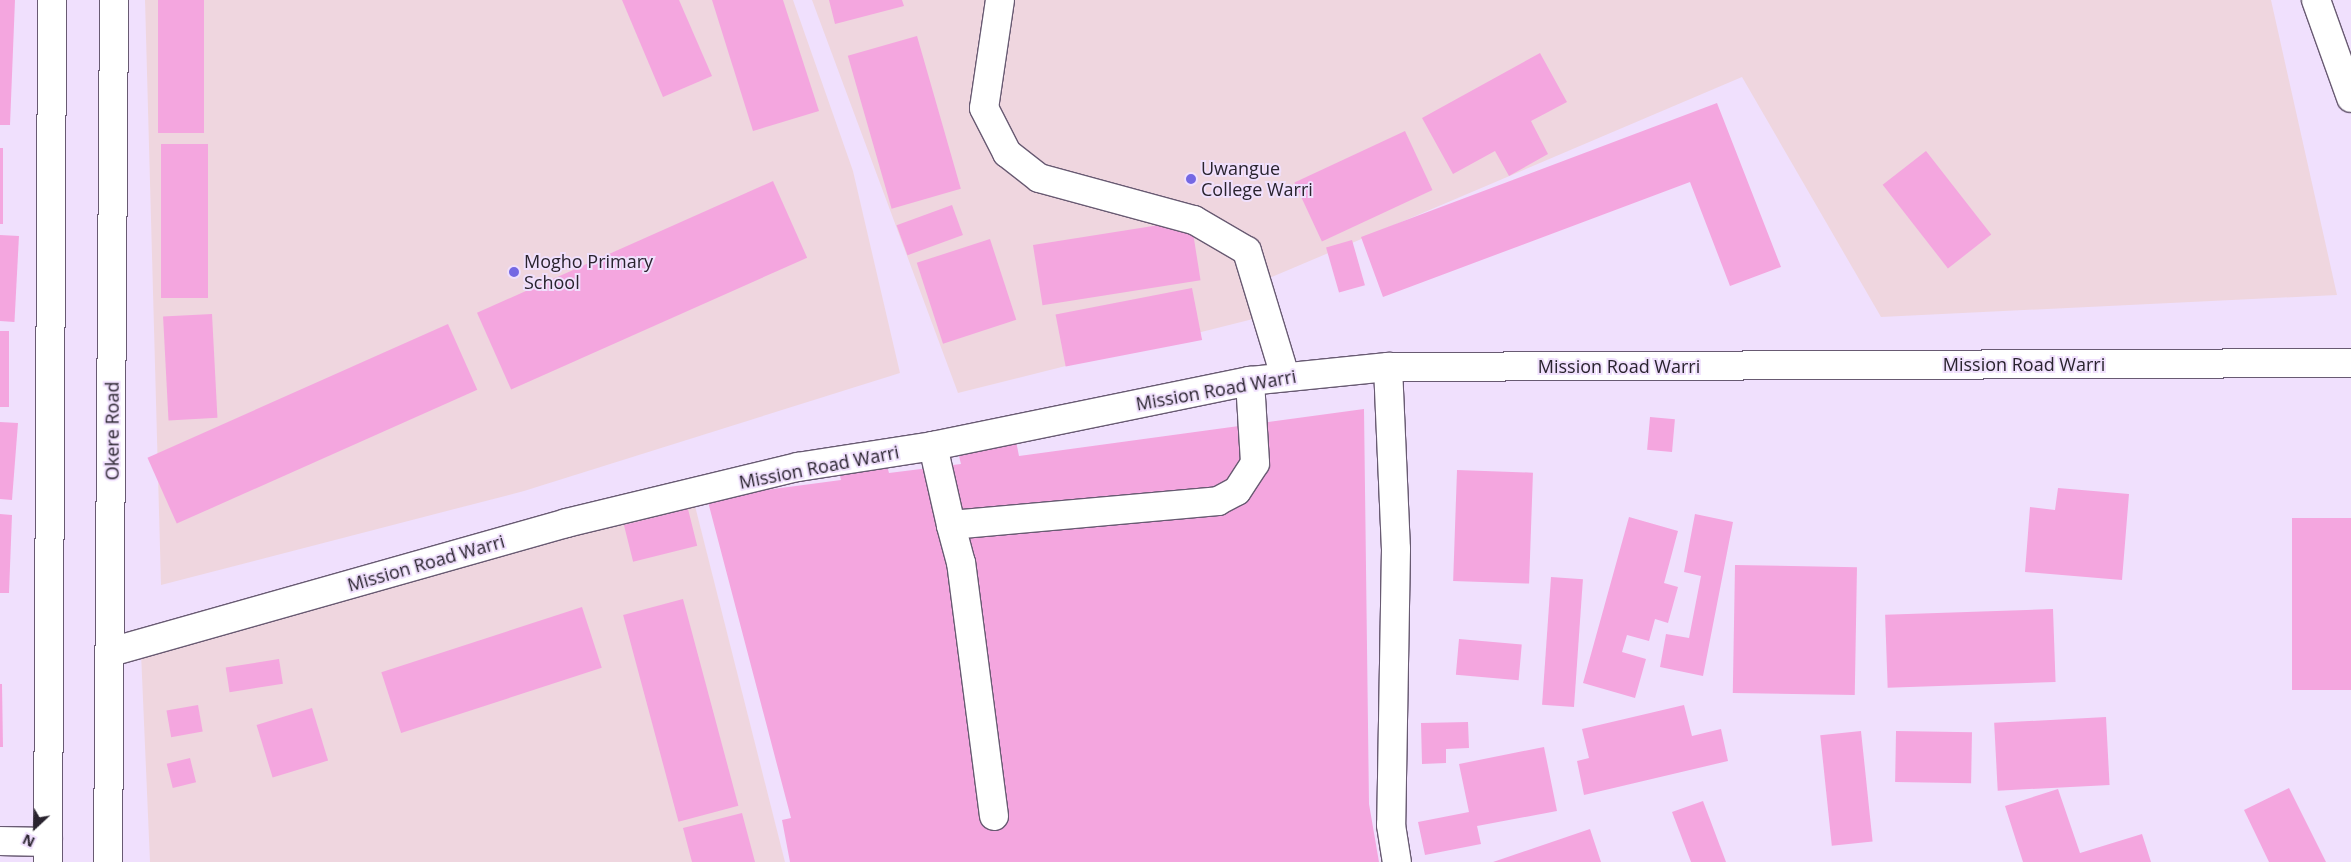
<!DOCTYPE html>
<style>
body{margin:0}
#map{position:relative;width:2351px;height:862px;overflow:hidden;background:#f0e0fd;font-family:"Open Sans",sans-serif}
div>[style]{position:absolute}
.education>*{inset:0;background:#efd6df}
.building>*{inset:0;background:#f4a6df;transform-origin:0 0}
.roads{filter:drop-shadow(1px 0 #685a72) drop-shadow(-1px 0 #685a72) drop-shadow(0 1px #685a72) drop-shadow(0 -1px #685a72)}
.minor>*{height:28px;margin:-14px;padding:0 14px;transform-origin:14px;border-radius:14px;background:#fff}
.major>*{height:28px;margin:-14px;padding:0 14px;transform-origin:14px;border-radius:14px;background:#fff}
.dots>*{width:14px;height:14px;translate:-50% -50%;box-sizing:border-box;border:2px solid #f0e0fd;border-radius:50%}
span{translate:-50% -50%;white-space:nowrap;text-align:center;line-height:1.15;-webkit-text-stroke:4px #f0e0fd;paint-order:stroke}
.poi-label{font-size:18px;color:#29232e}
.left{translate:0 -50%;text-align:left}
.street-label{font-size:18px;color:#29232e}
.north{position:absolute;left:10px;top:802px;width:50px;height:50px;-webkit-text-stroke:4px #f0e0fd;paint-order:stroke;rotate:205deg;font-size:14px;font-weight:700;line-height:20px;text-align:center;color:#29232e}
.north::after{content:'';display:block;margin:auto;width:18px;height:22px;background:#29232e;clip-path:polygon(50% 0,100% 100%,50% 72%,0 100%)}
</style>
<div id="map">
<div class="education">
<div style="clip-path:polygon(145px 0,793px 0,853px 171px,900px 373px,524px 491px,161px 585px)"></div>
<div style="clip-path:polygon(812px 0,2271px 0,2337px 295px,1881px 317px,1742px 77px,1265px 280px,1273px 314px,958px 393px)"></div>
<div style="clip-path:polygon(692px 494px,785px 862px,150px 862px,141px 653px)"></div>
</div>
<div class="building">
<div style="clip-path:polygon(0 0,15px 0,10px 125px,0 125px)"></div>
<div style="left:158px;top:0;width:46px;height:133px"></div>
<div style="clip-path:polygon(622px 0,679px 0,712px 76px,663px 97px)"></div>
<div style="clip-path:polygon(712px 0,783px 0,819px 111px,753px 131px)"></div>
<div style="clip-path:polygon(829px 0,902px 0,904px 6px,835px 24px)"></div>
<div style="left:917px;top:36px;width:159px;height:72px;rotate:74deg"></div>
<div style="clip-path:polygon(1540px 53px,1567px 102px,1531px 121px,1548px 154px,1509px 176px,1495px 151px,1453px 174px,1422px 118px)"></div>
<div style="clip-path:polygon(1717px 103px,1781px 267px,1730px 286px,1690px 182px,1383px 297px,1361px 237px)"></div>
<div style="left:1405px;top:131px;width:65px;height:122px;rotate:65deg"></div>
<div style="left:161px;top:144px;width:47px;height:154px"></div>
<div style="left:0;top:148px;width:3px;height:76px"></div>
<div style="left:1926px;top:151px;width:106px;height:55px;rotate:52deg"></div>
<div style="left:773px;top:181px;width:84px;height:324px;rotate:66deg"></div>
<div style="left:952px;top:205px;width:32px;height:59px;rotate:70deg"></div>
<div style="left:1191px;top:220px;width:61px;height:160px;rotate:81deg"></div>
<div style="left:0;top:235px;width:19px;height:86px;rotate:3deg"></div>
<div style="left:990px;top:239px;width:85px;height:77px;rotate:72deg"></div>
<div style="left:1352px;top:240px;width:47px;height:27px;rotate:74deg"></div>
<div style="left:1192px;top:288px;width:53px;height:139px;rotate:79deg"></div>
<div style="left:212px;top:314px;width:104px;height:49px;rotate:87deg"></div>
<div style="left:448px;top:324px;width:72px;height:329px;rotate:66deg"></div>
<div style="left:0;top:331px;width:9px;height:76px"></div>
<div style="clip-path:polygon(1364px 409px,1369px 804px,1379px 862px,790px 862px,782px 820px,791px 818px,707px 498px,841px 480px,840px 476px,886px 462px,889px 473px,961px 464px,957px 448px,1015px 436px,1019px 456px)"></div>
<div style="left:1650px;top:417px;width:25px;height:33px;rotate:5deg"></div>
<div style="clip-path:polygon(0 422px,18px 423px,12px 500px,0 499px)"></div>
<div style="left:1457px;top:470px;width:76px;height:111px;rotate:2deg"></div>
<div style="clip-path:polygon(2058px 488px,2129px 494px,2122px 580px,2025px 572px,2030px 507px,2055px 510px)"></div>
<div style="left:688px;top:509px;width:38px;height:66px;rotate:76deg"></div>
<div style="clip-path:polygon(0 514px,12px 515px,9px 593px,0 593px)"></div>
<div style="clip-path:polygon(1695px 514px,1733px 522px,1703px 676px,1660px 667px,1666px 634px,1689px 638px,1701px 576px,1684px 572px)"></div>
<div style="clip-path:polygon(1629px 517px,1678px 531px,1664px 583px,1678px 587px,1668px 623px,1655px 619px,1649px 641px,1627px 635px,1622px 652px,1646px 659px,1635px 698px,1583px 683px)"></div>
<div style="left:2292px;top:518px;width:59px;height:172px"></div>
<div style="left:1735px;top:565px;width:122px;height:128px;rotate:1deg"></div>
<div style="left:1551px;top:577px;width:32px;height:128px;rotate:4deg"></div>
<div style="left:683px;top:599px;width:214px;height:62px;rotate:75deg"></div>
<div style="left:582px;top:607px;width:64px;height:211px;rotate:72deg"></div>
<div style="left:2053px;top:609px;width:73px;height:168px;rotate:88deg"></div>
<div style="left:1459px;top:639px;width:63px;height:36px;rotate:5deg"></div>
<div style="left:279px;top:659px;width:25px;height:54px;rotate:81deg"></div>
<div style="clip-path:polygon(0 684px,2px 684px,3px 747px,0 747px)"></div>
<div style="left:198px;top:705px;width:27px;height:32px;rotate:80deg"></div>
<div style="clip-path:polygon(1684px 705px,1692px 736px,1721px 729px,1728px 761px,1584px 795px,1577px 761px,1589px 758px,1582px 729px)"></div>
<div style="left:312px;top:708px;width:55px;height:58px;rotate:73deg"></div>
<div style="left:2106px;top:717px;width:68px;height:112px;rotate:87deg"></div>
<div style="clip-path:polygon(1468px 722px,1469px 748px,1446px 749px,1446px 763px,1422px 764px,1421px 723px)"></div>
<div style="left:1861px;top:731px;width:111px;height:41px;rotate:84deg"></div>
<div style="left:1896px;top:731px;width:76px;height:51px;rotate:1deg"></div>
<div style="clip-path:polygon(1544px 747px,1557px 811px,1477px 826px,1481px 844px,1425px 855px,1418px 822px,1469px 812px,1459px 764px)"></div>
<div style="left:190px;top:758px;width:25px;height:24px;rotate:76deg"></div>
<div style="clip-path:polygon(2289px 788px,2326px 862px,2269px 862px,2244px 810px)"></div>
<div style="clip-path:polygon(2058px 789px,2080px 853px,2142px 834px,2151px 862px,2023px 862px,2005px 806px)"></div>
<div style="clip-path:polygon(1703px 801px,1726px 862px,1691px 862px,1672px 812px)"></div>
<div style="clip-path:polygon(742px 813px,755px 862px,692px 862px,683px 828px)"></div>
<div style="clip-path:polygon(1590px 829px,1601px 862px,1493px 862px)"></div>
</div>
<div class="roads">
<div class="minor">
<div style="left:1000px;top:0;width:109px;rotate:98.4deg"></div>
<div style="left:984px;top:108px;width:51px;rotate:62.9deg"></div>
<div style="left:1007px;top:153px;width:41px;rotate:38deg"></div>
<div style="left:1039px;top:178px;width:161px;rotate:15.2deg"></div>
<div style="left:1194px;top:220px;width:61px;rotate:30.3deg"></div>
<div style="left:1247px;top:251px;width:131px;rotate:73.1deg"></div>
<div style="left:2316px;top:0;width:104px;rotate:70.3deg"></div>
<div style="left:1388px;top:367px;width:182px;rotate:87.5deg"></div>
<div style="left:1396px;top:549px;width:276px;rotate:91deg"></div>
<div style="left:1391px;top:825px;width:37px;rotate:81deg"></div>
<div style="left:933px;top:446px;width:81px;rotate:77.2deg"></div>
<div style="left:111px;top:652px;width:473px;rotate:-15.8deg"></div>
<div style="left:566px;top:523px;width:239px;rotate:-13.6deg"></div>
<div style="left:798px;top:467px;width:137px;rotate:-8.8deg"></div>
<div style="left:933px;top:446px;width:324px;rotate:-11.6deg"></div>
<div style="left:1250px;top:381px;width:139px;rotate:-5.8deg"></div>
<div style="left:1388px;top:367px;width:963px;rotate:-0.24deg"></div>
<div style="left:994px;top:816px;width:255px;rotate:-97.4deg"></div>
<div style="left:961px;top:563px;width:39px;rotate:-105deg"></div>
<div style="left:951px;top:525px;width:268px;rotate:-5.1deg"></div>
<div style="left:1218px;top:501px;width:21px;rotate:-28deg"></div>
<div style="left:1237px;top:491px;width:33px;rotate:-57deg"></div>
<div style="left:1255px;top:463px;width:82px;rotate:-93.5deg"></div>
<div style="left:0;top:841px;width:48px;rotate:1.2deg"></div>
</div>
<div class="major">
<div style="left:48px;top:862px;width:862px;rotate:-89.73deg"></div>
<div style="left:108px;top:862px;width:862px;rotate:-89.6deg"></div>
</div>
</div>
<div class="dots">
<div style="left:1191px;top:179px;background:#7468e3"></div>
<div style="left:514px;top:272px;background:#7468e3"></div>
</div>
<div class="poi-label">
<span class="left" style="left:1201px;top:179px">Uwangue<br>College Warri</span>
<span class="left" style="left:524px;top:272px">Mogho Primary<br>School</span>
</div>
<div class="street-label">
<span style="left:2024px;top:364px">Mission Road Warri</span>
<span style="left:1619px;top:366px">Mission Road Warri</span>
<span style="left:1216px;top:390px;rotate:-10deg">Mission Road Warri</span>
<span style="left:112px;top:431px;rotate:-90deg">Okere Road</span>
<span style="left:819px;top:467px;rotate:-11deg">Mission Road Warri</span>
<span style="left:426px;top:563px;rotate:-16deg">Mission Road Warri</span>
</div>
<div class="north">N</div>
</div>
